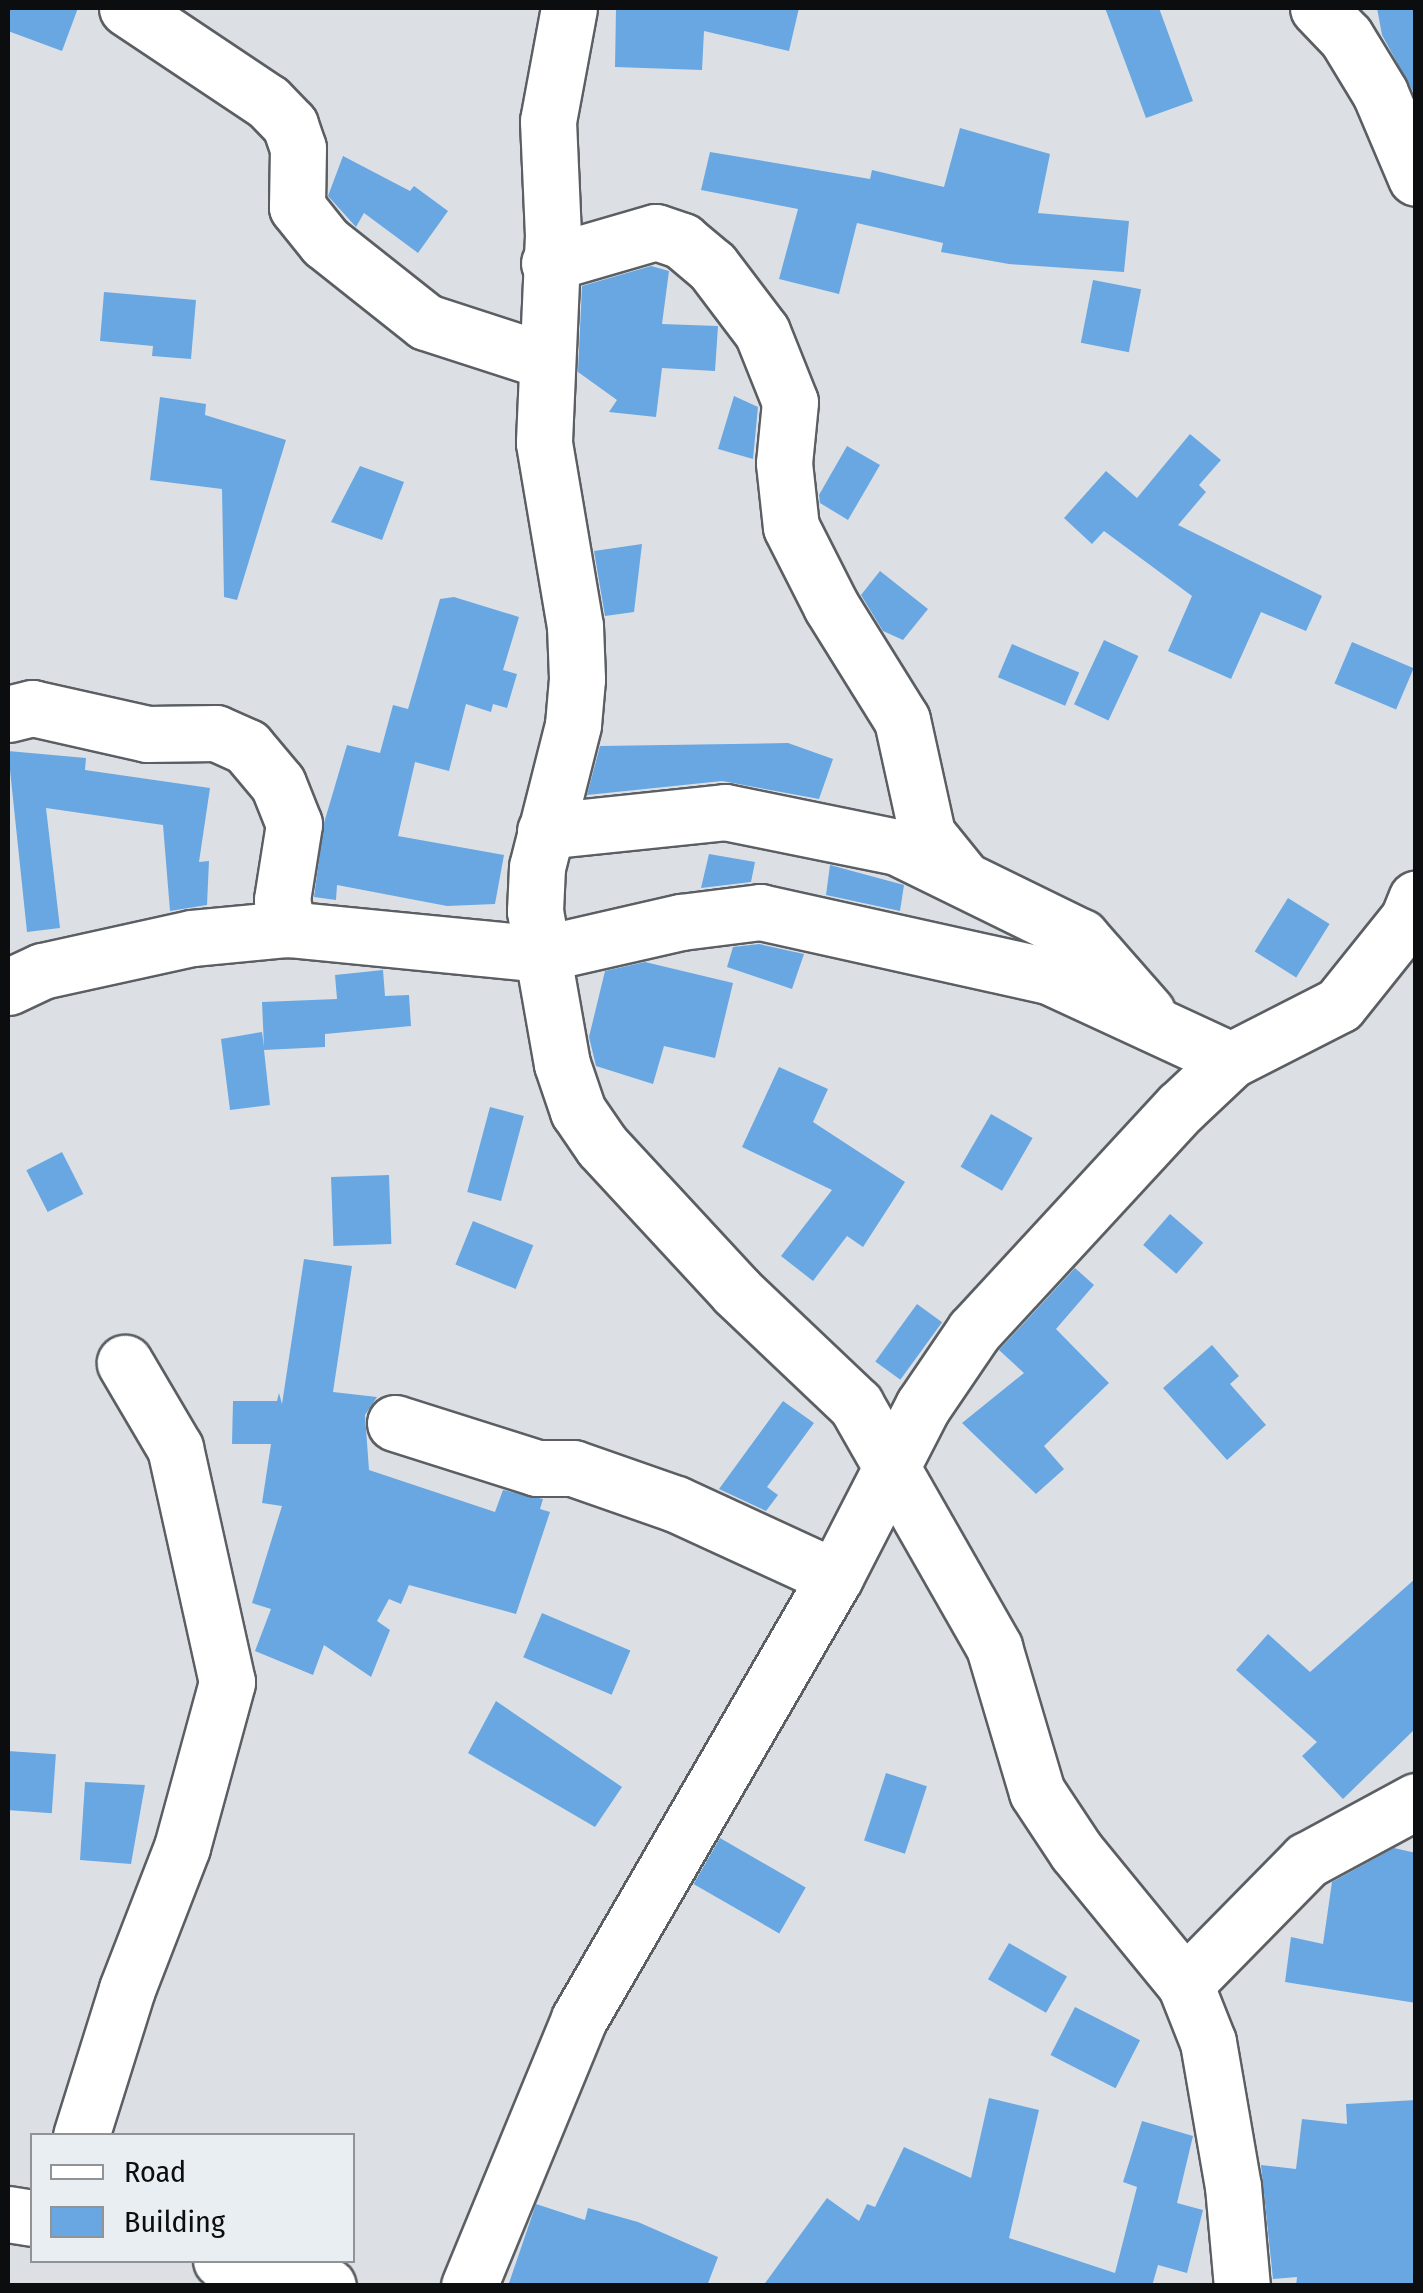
<!DOCTYPE html>
<style>
body{margin:0}
#map{position:relative;width:1423px;height:2293px;overflow:hidden;background:#dce0e5;font-family:"Fira Sans Condensed",sans-serif}
div>[style]{position:absolute}
.building>*{inset:0;background:#69a7e2;transform-origin:0 0}
.roads{filter:drop-shadow(2px 0 #5b5f63) drop-shadow(-2px 0 #5b5f63) drop-shadow(0 2px #5b5f63) drop-shadow(0 -2px #5b5f63)}
.minor>*{height:55px;margin:-27.5px;padding:0 27.5px;transform-origin:27.5px;border-radius:27.5px;background:#fff}
span{translate:-50% -50%;white-space:nowrap;text-align:center;line-height:1.15;-webkit-text-stroke:8px #e9eef2;paint-order:stroke}
.frame{position:absolute;inset:0;border:10px solid #0c0d0f;pointer-events:none}
.legend{position:absolute;left:30px;top:2133px;width:325px;height:130px;box-sizing:border-box;background:#e9eef2;border:2px solid #919497;margin:0;padding:12px 18px;list-style:none;font-size:30px;color:#0c0d0f}
.legend li{display:flex;align-items:center;gap:20px;height:50px}
.legend b{width:50px;border:2px solid #919497}
</style>
<div id="map">
<div class="building">
<div style="clip-path:polygon(8px 8px,78px 8px,62px 51px,8px 31px)"></div>
<div style="clip-path:polygon(616px 8px,799px 8px,789px 51px,704px 31px,702px 70px,615px 67px)"></div>
<div style="clip-path:polygon(1105px 8px,1159px 8px,1193px 101px,1146px 118px)"></div>
<div style="clip-path:polygon(1377px 8px,1416px 8px,1416px 97px,1382px 35px)"></div>
<div style="clip-path:polygon(960px 128px,1050px 154px,1038px 213px,1129px 221px,1124px 272px,1009px 264px,941px 252px,943px 243px,857px 223px,839px 294px,779px 279px,798px 209px,701px 190px,710px 152px,870px 179px,872px 170px,944px 187px)"></div>
<div style="clip-path:polygon(343px 156px,410px 191px,414px 186px,448px 211px,418px 253px,364px 213px,356px 227px,328px 196px)"></div>
<div style="clip-path:polygon(651px 266px,669px 271px,662px 324px,718px 326px,715px 371px,662px 368px,656px 417px,609px 412px,617px 400px,578px 372px,582px 286px)"></div>
<div style="left:1093px;top:280px;width:49px;height:64px;rotate:11deg"></div>
<div style="clip-path:polygon(104px 292px,196px 300px,191px 359px,152px 356px,153px 346px,100px 341px)"></div>
<div style="clip-path:polygon(734px 396px,758px 407px,753px 459px,718px 449px)"></div>
<div style="clip-path:polygon(160px 397px,206px 404px,205px 415px,286px 440px,237px 600px,224px 597px,222px 489px,150px 480px)"></div>
<div style="clip-path:polygon(1190px 434px,1221px 460px,1199px 485px,1206px 492px,1178px 525px,1322px 596px,1306px 631px,1261px 612px,1231px 679px,1168px 651px,1192px 596px,1104px 531px,1092px 544px,1064px 518px,1106px 471px,1137px 498px)"></div>
<div style="clip-path:polygon(847px 446px,880px 465px,848px 520px,820px 503px,819px 495px)"></div>
<div style="clip-path:polygon(360px 466px,404px 482px,382px 540px,331px 522px)"></div>
<div style="clip-path:polygon(642px 544px,634px 612px,605px 616px,594px 551px)"></div>
<div style="clip-path:polygon(880px 571px,928px 609px,903px 640px,883px 631px,861px 595px)"></div>
<div style="clip-path:polygon(454px 597px,519px 617px,503px 670px,517px 674px,507px 708px,493px 704px,491px 712px,466px 704px,449px 771px,415px 762px,398px 836px,504px 855px,495px 904px,447px 906px,337px 885px,336px 900px,314px 897px,324px 823px,347px 745px,380px 753px,393px 705px,408px 709px,440px 599px)"></div>
<div style="left:1104px;top:640px;width:38px;height:71px;rotate:25deg"></div>
<div style="left:1352px;top:642px;width:67px;height:45px;rotate:23deg"></div>
<div style="left:1012px;top:644px;width:73px;height:36px;rotate:23deg"></div>
<div style="clip-path:polygon(788px 743px,833px 759px,819px 799px,722px 781px,587px 795px,600px 746px)"></div>
<div style="clip-path:polygon(8px 751px,86px 758px,85px 770px,210px 788px,199px 862px,209px 861px,207px 905px,170px 911px,163px 825px,46px 808px,60px 928px,27px 932px)"></div>
<div style="clip-path:polygon(709px 854px,755px 862px,751px 882px,701px 888px)"></div>
<div style="clip-path:polygon(830px 865px,904px 885px,900px 911px,826px 895px)"></div>
<div style="left:1288px;top:898px;width:49px;height:63px;rotate:32deg"></div>
<div style="clip-path:polygon(759px 944px,804px 954px,792px 989px,727px 967px,733px 947px)"></div>
<div style="clip-path:polygon(645px 962px,733px 983px,715px 1058px,664px 1046px,653px 1084px,596px 1066px,589px 1037px,605px 971px)"></div>
<div style="clip-path:polygon(383px 970px,385px 996px,409px 995px,411px 1026px,325px 1034px,325px 1047px,264px 1050px,270px 1105px,230px 1110px,221px 1039px,262px 1032px,264px 1047px,262px 1002px,337px 999px,335px 975px)"></div>
<div style="clip-path:polygon(779px 1067px,828px 1089px,813px 1122px,905px 1182px,863px 1247px,847px 1236px,813px 1281px,781px 1256px,832px 1190px,742px 1147px)"></div>
<div style="left:490px;top:1107px;width:35px;height:88px;rotate:15deg"></div>
<div style="left:991px;top:1114px;width:48px;height:61px;rotate:30deg"></div>
<div style="left:62px;top:1152px;width:47px;height:40px;rotate:63deg"></div>
<div style="left:389px;top:1175px;width:69px;height:58px;rotate:88deg"></div>
<div style="left:1170px;top:1214px;width:44px;height:41px;rotate:41deg"></div>
<div style="left:473px;top:1221px;width:65px;height:47px;rotate:22deg"></div>
<div style="clip-path:polygon(304px 1259px,352px 1266px,333px 1392px,377px 1397px,365px 1415px,369px 1470px,495px 1512px,503px 1490px,543px 1499px,540px 1509px,550px 1512px,516px 1614px,409px 1585px,401px 1604px,389px 1599px,377px 1621px,390px 1630px,371px 1677px,324px 1645px,313px 1675px,255px 1651px,271px 1609px,252px 1603px,282px 1506px,262px 1503px,271px 1444px,232px 1444px,233px 1401px,277px 1401px,279px 1393px,282px 1404px)"></div>
<div style="clip-path:polygon(1075px 1268px,1094px 1285px,1056px 1329px,1109px 1383px,1044px 1446px,1064px 1469px,1036px 1494px,962px 1423px,1024px 1373px,999px 1350px)"></div>
<div style="left:917px;top:1304px;width:31px;height:71px;rotate:36deg"></div>
<div style="clip-path:polygon(1212px 1345px,1239px 1376px,1230px 1384px,1266px 1425px,1227px 1460px,1163px 1388px)"></div>
<div style="clip-path:polygon(783px 1401px,814px 1423px,767px 1487px,778px 1495px,766px 1511px,719px 1489px)"></div>
<div style="clip-path:polygon(1416px 1578px,1416px 1728px,1343px 1799px,1302px 1756px,1317px 1742px,1236px 1670px,1268px 1634px,1310px 1672px)"></div>
<div style="left:542px;top:1613px;width:96px;height:48px;rotate:23deg"></div>
<div style="clip-path:polygon(496px 1701px,622px 1787px,595px 1827px,468px 1753px)"></div>
<div style="left:8px;top:1751px;width:48px;height:59px;rotate:4deg"></div>
<div style="left:886px;top:1773px;width:43px;height:71px;rotate:18deg"></div>
<div style="clip-path:polygon(85px 1782px,145px 1785px,131px 1864px,80px 1860px)"></div>
<div style="left:720px;top:1838px;width:99px;height:53px;rotate:30deg"></div>
<div style="clip-path:polygon(1394px 1848px,1416px 1853px,1416px 2003px,1285px 1982px,1291px 1937px,1323px 1944px,1332px 1882px)"></div>
<div style="left:1009px;top:1943px;width:67px;height:42px;rotate:30deg"></div>
<div style="left:1075px;top:2007px;width:73px;height:54px;rotate:27deg"></div>
<div style="clip-path:polygon(989px 2098px,1039px 2110px,1009px 2238px,1115px 2273px,1137px 2187px,1123px 2182px,1142px 2121px,1193px 2136px,1177px 2203px,1203px 2210px,1187px 2273px,1158px 2265px,1152px 2286px,763px 2286px,827px 2198px,859px 2221px,867px 2204px,875px 2207px,904px 2147px,971px 2178px)"></div>
<div style="clip-path:polygon(1416px 2100px,1416px 2286px,1296px 2286px,1297px 2277px,1273px 2279px,1261px 2165px,1296px 2169px,1302px 2119px,1347px 2124px,1346px 2104px)"></div>
<div style="clip-path:polygon(536px 2204px,585px 2220px,588px 2208px,638px 2222px,718px 2257px,707px 2286px,508px 2286px)"></div>
</div>
<div class="roads">
<div class="minor">
<div style="left:127px;top:8px;width:169px;rotate:33.7deg"></div>
<div style="left:268px;top:102px;width:32px;rotate:46deg"></div>
<div style="left:290px;top:125px;width:24px;rotate:71deg"></div>
<div style="left:298px;top:148px;width:59px;rotate:91deg"></div>
<div style="left:297px;top:207px;width:45px;rotate:51.3deg"></div>
<div style="left:325px;top:242px;width:129px;rotate:38.4deg"></div>
<div style="left:426px;top:322px;width:126px;rotate:18deg"></div>
<div style="left:569px;top:8px;width:115px;rotate:100.5deg"></div>
<div style="left:548px;top:121px;width:114px;rotate:87.5deg"></div>
<div style="left:553px;top:235px;width:208px;rotate:92.5deg"></div>
<div style="left:544px;top:443px;width:186px;rotate:80.4deg"></div>
<div style="left:575px;top:626px;width:53px;rotate:87.8deg"></div>
<div style="left:577px;top:679px;width:46px;rotate:95deg"></div>
<div style="left:573px;top:725px;width:146px;rotate:104.2deg"></div>
<div style="left:537px;top:867px;width:44px;rotate:92.6deg"></div>
<div style="left:535px;top:911px;width:155px;rotate:80deg"></div>
<div style="left:562px;top:1064px;width:50px;rotate:71.2deg"></div>
<div style="left:578px;top:1111px;width:42px;rotate:55.6deg"></div>
<div style="left:602px;top:1146px;width:199px;rotate:47.2deg"></div>
<div style="left:737px;top:1292px;width:164px;rotate:43.5deg"></div>
<div style="left:856px;top:1405px;width:279px;rotate:60.3deg"></div>
<div style="left:994px;top:1647px;width:151px;rotate:73.5deg"></div>
<div style="left:1037px;top:1792px;width:71px;rotate:56.5deg"></div>
<div style="left:1076px;top:1851px;width:172px;rotate:50.7deg"></div>
<div style="left:1185px;top:1984px;width:62px;rotate:68.4deg"></div>
<div style="left:1208px;top:2042px;width:146px;rotate:80.2deg"></div>
<div style="left:1233px;top:2186px;width:100px;rotate:84.9deg"></div>
<div style="left:1318px;top:8px;width:40px;rotate:46deg"></div>
<div style="left:1346px;top:37px;width:66px;rotate:58.7deg"></div>
<div style="left:1380px;top:93px;width:92px;rotate:67deg"></div>
<div style="left:549px;top:263px;width:111px;rotate:-16.2deg"></div>
<div style="left:656px;top:232px;width:28px;rotate:19deg"></div>
<div style="left:682px;top:241px;width:39px;rotate:40deg"></div>
<div style="left:712px;top:266px;width:83px;rotate:52.9deg"></div>
<div style="left:762px;top:332px;width:75px;rotate:68.2deg"></div>
<div style="left:790px;top:402px;width:61px;rotate:95.6deg"></div>
<div style="left:784px;top:463px;width:64px;rotate:83.8deg"></div>
<div style="left:791px;top:527px;width:89px;rotate:63.1deg"></div>
<div style="left:831px;top:606px;width:134px;rotate:58.1deg"></div>
<div style="left:902px;top:720px;width:117px;rotate:77.6deg"></div>
<div style="left:927px;top:834px;width:54px;rotate:51deg"></div>
<div style="left:8px;top:714px;width:25px;rotate:-14deg"></div>
<div style="left:32px;top:708px;width:118px;rotate:12.7deg"></div>
<div style="left:147px;top:734px;width:69px;rotate:-0.8deg"></div>
<div style="left:216px;top:733px;width:34px;rotate:24deg"></div>
<div style="left:247px;top:747px;width:48px;rotate:50deg"></div>
<div style="left:278px;top:784px;width:43px;rotate:68.2deg"></div>
<div style="left:294px;top:824px;width:77px;rotate:99deg"></div>
<div style="left:282px;top:900px;width:30px;rotate:78deg"></div>
<div style="left:545px;top:831px;width:181px;rotate:-6deg"></div>
<div style="left:725px;top:812px;width:176px;rotate:11.5deg"></div>
<div style="left:897px;top:847px;width:205px;rotate:26.1deg"></div>
<div style="left:1081px;top:937px;width:100px;rotate:48.7deg"></div>
<div style="left:8px;top:987px;width:38px;rotate:-25deg"></div>
<div style="left:42px;top:971px;width:154px;rotate:-12.4deg"></div>
<div style="left:192px;top:938px;width:96px;rotate:-5.4deg"></div>
<div style="left:288px;top:929px;width:254px;rotate:5.6deg"></div>
<div style="left:541px;top:954px;width:144px;rotate:-12.9deg"></div>
<div style="left:681px;top:922px;width:80px;rotate:-7.2deg"></div>
<div style="left:760px;top:912px;width:296px;rotate:12.5deg"></div>
<div style="left:1049px;top:976px;width:200px;rotate:24.8deg"></div>
<div style="left:395px;top:1423px;width:149px;rotate:17.6deg"></div>
<div style="left:537px;top:1468px;width:36px"></div>
<div style="left:573px;top:1468px;width:109px;rotate:19.3deg"></div>
<div style="left:676px;top:1504px;width:175px;rotate:24.7deg"></div>
<div style="left:1185px;top:1984px;width:174px;rotate:-45.5deg"></div>
<div style="left:1307px;top:1860px;width:124px;rotate:-28.4deg"></div>
<div style="left:81px;top:2136px;width:154px;rotate:-72.6deg"></div>
<div style="left:127px;top:1989px;width:152px;rotate:-68.8deg"></div>
<div style="left:182px;top:1847px;width:171px;rotate:-74.7deg"></div>
<div style="left:227px;top:1682px;width:240px;rotate:-102.5deg"></div>
<div style="left:175px;top:1448px;width:99px;rotate:-120.5deg"></div>
<div style="left:8px;top:2214px;width:24px;rotate:9deg"></div>
<div style="left:221px;top:2260px;width:110px;rotate:13.7deg"></div>
<div style="left:469px;top:2286px;width:289px;rotate:-67.6deg"></div>
<div style="left:579px;top:2019px;width:511px;rotate:-59.92deg"></div>
<div style="left:835px;top:1577px;width:192px;rotate:-62.8deg"></div>
<div style="left:923px;top:1406px;width:91px;rotate:-55.8deg"></div>
<div style="left:974px;top:1331px;width:304px;rotate:-47.3deg"></div>
<div style="left:1180px;top:1108px;width:70px;rotate:-43.3deg"></div>
<div style="left:1231px;top:1060px;width:121px;rotate:-27deg"></div>
<div style="left:1339px;top:1005px;width:110px;rotate:-51.3deg"></div>
<div style="left:1408px;top:919px;width:22px;rotate:-68deg"></div>
</div>
</div>
<div class="frame"></div>
<ul class="legend">
<li><b style="height:12px;background:#fff"></b>Road</li>
<li><b style="height:28px;background:#69a7e2"></b>Building</li>
</ul>
</div>
